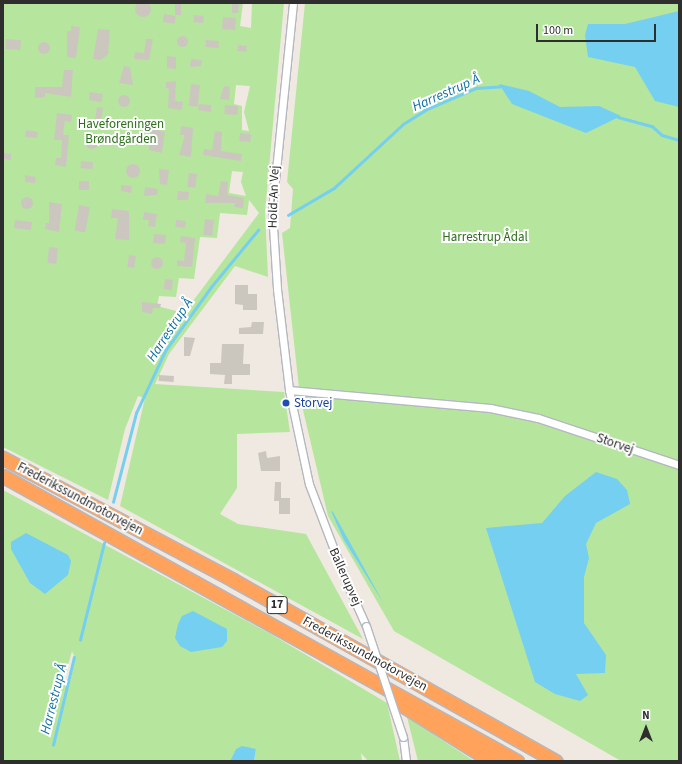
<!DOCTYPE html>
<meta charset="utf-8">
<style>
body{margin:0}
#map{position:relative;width:682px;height:764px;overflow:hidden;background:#efe9e1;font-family:"Source Sans 3",sans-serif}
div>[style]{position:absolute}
.green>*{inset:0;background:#b6e59e}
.water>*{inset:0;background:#75cff0}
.stream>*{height:2.5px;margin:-1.25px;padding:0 1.25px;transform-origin:1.25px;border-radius:1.25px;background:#75cff0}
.building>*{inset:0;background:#cbc7bf;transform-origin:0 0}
.round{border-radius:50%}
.roads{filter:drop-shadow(1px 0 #b4b7c1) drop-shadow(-1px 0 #b4b7c1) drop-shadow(0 1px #b4b7c1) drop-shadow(0 -1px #b4b7c1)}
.minor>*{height:7px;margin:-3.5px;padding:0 3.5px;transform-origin:3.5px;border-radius:3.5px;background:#fff}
.motorway>*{height:13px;margin:-6.5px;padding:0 6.5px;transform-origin:6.5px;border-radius:6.5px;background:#ffa35c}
.bridges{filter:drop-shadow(1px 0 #b4b7c1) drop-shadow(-1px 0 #b4b7c1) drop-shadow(0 1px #b4b7c1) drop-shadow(0 -1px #b4b7c1)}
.minor-bridge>*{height:7px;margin:-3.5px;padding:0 3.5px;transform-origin:3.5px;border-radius:3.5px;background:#fff}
.dots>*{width:11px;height:11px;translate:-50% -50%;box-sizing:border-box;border:2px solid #fff;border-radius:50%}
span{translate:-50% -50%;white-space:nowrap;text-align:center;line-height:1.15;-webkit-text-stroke:4px #fff;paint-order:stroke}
.shield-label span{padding:1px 3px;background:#fff;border:1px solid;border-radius:3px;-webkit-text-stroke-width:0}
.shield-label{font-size:12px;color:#2e2e2e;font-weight:700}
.park-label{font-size:13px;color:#2c6e1b}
.street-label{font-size:13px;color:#2e2e2e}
.transit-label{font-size:13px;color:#164399}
.left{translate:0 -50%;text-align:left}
.water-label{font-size:14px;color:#0d6fa3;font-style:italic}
.frame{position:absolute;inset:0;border:4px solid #2e2e2e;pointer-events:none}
.north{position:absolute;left:626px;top:708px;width:40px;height:40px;-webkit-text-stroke:3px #fff;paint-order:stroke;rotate:0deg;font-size:11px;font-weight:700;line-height:16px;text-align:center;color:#2e2e2e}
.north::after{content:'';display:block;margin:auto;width:14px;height:18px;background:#2e2e2e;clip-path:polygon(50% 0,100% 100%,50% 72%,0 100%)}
.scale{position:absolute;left:536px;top:24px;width:120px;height:18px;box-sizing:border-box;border:2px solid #2e2e2e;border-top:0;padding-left:5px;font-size:12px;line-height:14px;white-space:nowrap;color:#2e2e2e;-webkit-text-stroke:3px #fff;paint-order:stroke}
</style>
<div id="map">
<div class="green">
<div style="clip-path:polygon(evenodd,3px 3px,243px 3px,240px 26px,251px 28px,252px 3px,284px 3px,265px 212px,268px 277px,235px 266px,169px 354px,155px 384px,284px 392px,290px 432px,237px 434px,237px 488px,220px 514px,238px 524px,306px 534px,363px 639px,120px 506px,145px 398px,138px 396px,125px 429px,108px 500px,3px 447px,3px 3px,236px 85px,250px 86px,244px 112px,249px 131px,242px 130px,242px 106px,234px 104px,236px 85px,3px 3px,232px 171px,243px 172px,241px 182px,246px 196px,229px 193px,232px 171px,3px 3px,249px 200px,259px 213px,184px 313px,157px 306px,159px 296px,176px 297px,179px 278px,194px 279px,200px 237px,217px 238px,220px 213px,247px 215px,249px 200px)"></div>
<div style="clip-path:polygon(305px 3px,679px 3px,679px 761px,621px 761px,394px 631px,328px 516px,300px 397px,282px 233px,290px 228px,293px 189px,287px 182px)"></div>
<div style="clip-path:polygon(evenodd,3px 490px,269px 633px,387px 703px,400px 761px,368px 761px,361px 753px,362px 761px,254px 761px,256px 749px,236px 749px,230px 761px,3px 761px,3px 490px,72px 651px,75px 658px,70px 682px,63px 684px,72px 651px)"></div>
<div style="clip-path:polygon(407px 717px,474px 761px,418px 761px)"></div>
</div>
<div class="water">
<div style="clip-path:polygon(679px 11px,679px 107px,655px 101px,635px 67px,588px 57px,585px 35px,588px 24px,625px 24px)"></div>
<div style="clip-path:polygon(499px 84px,529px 91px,560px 107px,599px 106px,621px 116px,586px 133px,512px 104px)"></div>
<div style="clip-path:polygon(596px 472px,617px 479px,627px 490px,630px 504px,596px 523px,586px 544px,589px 558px,584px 577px,584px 623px,606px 655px,605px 673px,576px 674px,588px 695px,580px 701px,555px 694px,535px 682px,486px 528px,542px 523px,565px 496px)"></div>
<div style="clip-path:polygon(331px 511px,333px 512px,384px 604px,344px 540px)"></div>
<div style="clip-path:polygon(26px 533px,68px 555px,71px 561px,68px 575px,45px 594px,30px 583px,11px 549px,11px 542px)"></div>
<div style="clip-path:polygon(193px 611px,227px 629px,227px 641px,222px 647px,191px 652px,180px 646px,175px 638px,178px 624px,182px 616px)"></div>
<div style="clip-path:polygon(242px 746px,256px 749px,254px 761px,230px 761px,236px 749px)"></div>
</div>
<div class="stream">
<div style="left:618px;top:117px;width:35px;rotate:15deg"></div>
<div style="left:652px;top:126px;width:13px;rotate:42deg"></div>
<div style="left:662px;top:135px;width:18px;rotate:16deg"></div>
<div style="left:288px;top:215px;width:53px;rotate:-30.4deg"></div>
<div style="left:334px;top:188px;width:94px;rotate:-42.8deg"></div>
<div style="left:403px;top:124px;width:26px;rotate:-32deg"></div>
<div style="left:425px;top:110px;width:56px;rotate:-23.3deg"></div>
<div style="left:476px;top:88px;width:26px;rotate:-4deg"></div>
<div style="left:113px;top:502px;width:92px;rotate:-75.5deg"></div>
<div style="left:136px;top:413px;width:68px;rotate:-64.9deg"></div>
<div style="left:165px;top:351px;width:79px;rotate:-54.3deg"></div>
<div style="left:211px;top:287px;width:74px;rotate:-50.5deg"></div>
<div style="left:80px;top:640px;width:100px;rotate:-76.1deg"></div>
<div style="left:53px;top:745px;width:90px;rotate:-76.6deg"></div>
</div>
<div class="building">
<div class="round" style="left:135px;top:1px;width:16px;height:16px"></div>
<div style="left:175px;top:3px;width:6px;height:12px"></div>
<div style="clip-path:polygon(232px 3px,239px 3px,238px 13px,232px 13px)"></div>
<div style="left:164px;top:14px;width:12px;height:8px;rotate:9deg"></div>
<div style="left:194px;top:15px;width:10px;height:7px;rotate:6deg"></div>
<div style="left:223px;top:17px;width:13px;height:12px;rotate:4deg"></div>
<div style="clip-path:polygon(71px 26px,80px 27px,76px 58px,67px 57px,67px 31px,71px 31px)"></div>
<div style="clip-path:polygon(98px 29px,110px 30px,108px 54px,101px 60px,93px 59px)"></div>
<div class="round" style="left:176.5px;top:35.5px;width:11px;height:11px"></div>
<div style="left:6px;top:39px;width:15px;height:10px;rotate:4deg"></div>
<div style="clip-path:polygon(146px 39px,153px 39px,149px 60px,134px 59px,135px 52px,144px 53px)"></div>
<div style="left:206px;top:40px;width:13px;height:7px;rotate:4deg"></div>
<div class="round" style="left:38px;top:42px;width:12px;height:12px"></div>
<div style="left:238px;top:45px;width:9px;height:6px;rotate:6deg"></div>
<div style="clip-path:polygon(167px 56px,176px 57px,176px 69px,167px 68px)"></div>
<div style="clip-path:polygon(191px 59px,202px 60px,201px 66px,190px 67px)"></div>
<div style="clip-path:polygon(124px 66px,130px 67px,133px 85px,119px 83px)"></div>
<div style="clip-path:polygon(64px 70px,73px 70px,71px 97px,45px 93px,45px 97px,35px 98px,35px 87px,62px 87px)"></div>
<div style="clip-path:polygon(176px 81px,175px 101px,183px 102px,182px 110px,168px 108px,169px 89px,166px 88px,166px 82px)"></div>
<div style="left:191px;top:84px;width:9px;height:22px;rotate:6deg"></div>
<div style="clip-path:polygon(224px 86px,230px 87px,229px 100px,220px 99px)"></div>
<div style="left:90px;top:92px;width:13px;height:8px;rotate:9deg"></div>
<div class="round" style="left:118px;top:95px;width:12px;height:12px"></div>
<div style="clip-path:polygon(199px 104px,211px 105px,211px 112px,198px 110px)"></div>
<div style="left:225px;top:105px;width:13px;height:9px;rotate:4deg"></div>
<div style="left:97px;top:107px;width:6px;height:16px;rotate:9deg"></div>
<div style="clip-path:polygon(57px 113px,72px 115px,71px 122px,65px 121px,63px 135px,69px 135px,66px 167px,55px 165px,56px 158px,61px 158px,62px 140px,54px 140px)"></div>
<div style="clip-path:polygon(144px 123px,160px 124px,159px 131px,165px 132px,162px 153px,149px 150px,150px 131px,143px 131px)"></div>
<div style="clip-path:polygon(181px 126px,193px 128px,191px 157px,179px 155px,185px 135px,180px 135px)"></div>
<div style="clip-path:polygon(26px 130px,38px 132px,37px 138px,25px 137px)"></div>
<div style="clip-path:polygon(215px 131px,222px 132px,221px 151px,242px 154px,241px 161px,203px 155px,204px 149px,212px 150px)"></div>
<div style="left:240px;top:133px;width:11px;height:8px;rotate:5deg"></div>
<div class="round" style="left:86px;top:137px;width:12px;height:12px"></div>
<div style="clip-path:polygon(3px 153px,11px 154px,11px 160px,3px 159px)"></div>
<div style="left:81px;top:161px;width:12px;height:7px;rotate:5deg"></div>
<div class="round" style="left:126px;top:164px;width:14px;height:14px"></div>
<div style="clip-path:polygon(159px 169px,169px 170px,167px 185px,160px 184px)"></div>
<div style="left:189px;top:173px;width:8px;height:14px;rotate:7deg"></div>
<div style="clip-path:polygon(25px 175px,36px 177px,35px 183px,25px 182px)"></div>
<div style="left:79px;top:181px;width:10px;height:9px"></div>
<div style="clip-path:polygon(221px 181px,228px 182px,227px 195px,244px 198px,243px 208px,234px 207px,235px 203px,205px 203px,206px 194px,218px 196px)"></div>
<div style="clip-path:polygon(121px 185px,132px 186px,131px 193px,121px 191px)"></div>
<div style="clip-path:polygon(145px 187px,158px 189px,157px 195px,144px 196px)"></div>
<div style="clip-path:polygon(178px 191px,189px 192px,188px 200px,177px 200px)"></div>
<div class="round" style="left:21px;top:197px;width:12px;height:12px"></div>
<div style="clip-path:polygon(49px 202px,62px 204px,59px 232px,45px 229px,46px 223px,49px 223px)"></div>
<div style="left:79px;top:205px;width:11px;height:26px;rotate:10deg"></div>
<div style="clip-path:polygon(112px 209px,129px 211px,129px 240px,115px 239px,118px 218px,111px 218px)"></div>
<div style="clip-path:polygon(144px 212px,157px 214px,155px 227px,148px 226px,149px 220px,143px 220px)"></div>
<div style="left:205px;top:219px;width:9px;height:16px;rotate:6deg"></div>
<div style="left:15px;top:220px;width:17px;height:8px;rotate:7deg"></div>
<div style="left:176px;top:220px;width:10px;height:7px;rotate:6deg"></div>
<div style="left:154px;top:234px;width:12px;height:9px;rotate:5deg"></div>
<div style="clip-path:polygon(181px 236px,195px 238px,192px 267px,177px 266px,177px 260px,184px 261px,186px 243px,180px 242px)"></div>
<div style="left:49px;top:247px;width:9px;height:16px;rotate:6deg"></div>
<div style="left:129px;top:255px;width:7px;height:12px;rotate:8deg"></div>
<div class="round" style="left:151px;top:257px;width:12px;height:12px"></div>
<div style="left:165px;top:279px;width:8px;height:10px;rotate:7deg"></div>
<div style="clip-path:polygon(235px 285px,248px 285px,248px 294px,257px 294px,257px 310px,243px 310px,243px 305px,235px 304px)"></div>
<div style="clip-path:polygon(142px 302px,161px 304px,160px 308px,153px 308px,152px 314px,142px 312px)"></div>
<div style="clip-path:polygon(252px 322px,264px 322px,263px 334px,239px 334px,239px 328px,251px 327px)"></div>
<div style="clip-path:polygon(184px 337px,195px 338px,190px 356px,184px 356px)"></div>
<div style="clip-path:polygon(222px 344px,244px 344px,243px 364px,250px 364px,250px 375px,232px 375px,232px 384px,224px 384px,225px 375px,210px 374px,210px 363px,221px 363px)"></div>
<div style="left:159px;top:375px;width:15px;height:6px;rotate:4deg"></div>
<div style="clip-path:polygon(266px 451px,267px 458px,280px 456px,280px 471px,261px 471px,258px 453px)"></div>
<div style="clip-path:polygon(275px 482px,281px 482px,281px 498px,290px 498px,290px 514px,279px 514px,279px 501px,274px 501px)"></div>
</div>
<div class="roads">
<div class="minor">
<div style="left:293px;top:3px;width:209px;rotate:95.8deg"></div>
<div style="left:272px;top:211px;width:78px;rotate:86.3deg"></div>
<div style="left:277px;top:289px;width:102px;rotate:83.2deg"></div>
<div style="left:289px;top:390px;width:96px;rotate:78deg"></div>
<div style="left:309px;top:484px;width:102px;rotate:69.2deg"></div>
<div style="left:345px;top:579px;width:51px;rotate:65.9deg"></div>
<div style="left:289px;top:390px;width:202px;rotate:5.1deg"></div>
<div style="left:490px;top:408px;width:49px;rotate:11.8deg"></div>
<div style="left:538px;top:418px;width:149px;rotate:18.4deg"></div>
<div style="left:403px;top:737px;width:24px;rotate:83deg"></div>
</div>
<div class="motorway">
<div style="left:3px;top:458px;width:260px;rotate:27.9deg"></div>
<div style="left:233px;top:580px;width:370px;rotate:29.3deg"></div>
<div style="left:3px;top:476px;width:588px;rotate:29.01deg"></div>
<div style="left:397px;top:702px;width:111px;rotate:32.1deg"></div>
</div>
</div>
<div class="bridges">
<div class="minor-bridge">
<div style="left:366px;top:626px;width:117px;rotate:71.6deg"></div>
</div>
</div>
<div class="dots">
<div style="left:286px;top:403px;background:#1a4fb4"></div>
</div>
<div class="shield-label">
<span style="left:277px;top:605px">17</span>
</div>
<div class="park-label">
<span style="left:121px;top:132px">Haveforeningen<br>Brøndgården</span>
<span style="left:485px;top:237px">Harrestrup Ådal</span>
</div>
<div class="street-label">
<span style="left:274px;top:197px;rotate:-88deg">Hold-An Vej</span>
<span style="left:615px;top:444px;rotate:19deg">Storvej</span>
<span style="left:80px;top:499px;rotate:28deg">Frederikssundmotorvejen</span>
<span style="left:345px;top:577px;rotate:66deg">Ballerupvej</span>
<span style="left:365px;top:654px;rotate:29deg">Frederikssundmotorvejen</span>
</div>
<div class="transit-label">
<span class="left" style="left:294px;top:403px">Storvej</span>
</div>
<div class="water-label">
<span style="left:446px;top:93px;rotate:-24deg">Harrestrup Å</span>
<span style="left:170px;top:330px;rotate:-57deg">Harrestrup Å</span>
<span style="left:54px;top:699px;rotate:-76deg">Harrestrup Å</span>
</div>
<div class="frame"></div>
<div class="north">N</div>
<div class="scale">100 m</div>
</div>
